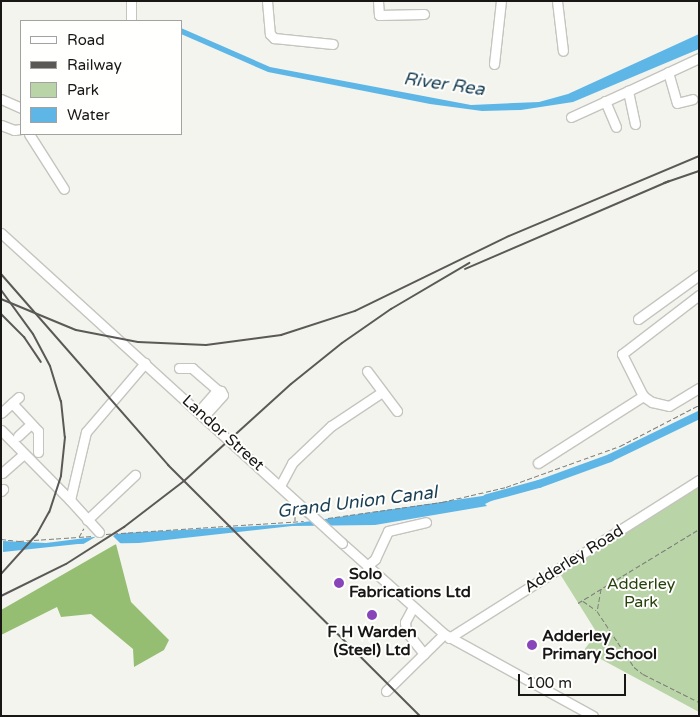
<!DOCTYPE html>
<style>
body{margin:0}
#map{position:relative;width:700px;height:717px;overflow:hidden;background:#f4f4ee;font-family:"Varela Round",sans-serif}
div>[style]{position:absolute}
.green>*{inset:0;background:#b9d4a6}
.forest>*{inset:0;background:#95be73}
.water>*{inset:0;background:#5eb6e7}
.pier>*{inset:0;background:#f4f4ee}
.canal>*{height:8px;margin:-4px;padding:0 4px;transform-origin:4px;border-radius:4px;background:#5eb6e7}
.path>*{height:1px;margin-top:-0.5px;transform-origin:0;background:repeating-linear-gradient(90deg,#807f7b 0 5px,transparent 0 7.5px)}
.roads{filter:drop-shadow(1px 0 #c5c4bf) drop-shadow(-1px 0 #c5c4bf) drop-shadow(0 1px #c5c4bf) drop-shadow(0 -1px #c5c4bf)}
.minor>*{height:9px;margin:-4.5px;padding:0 4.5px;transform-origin:4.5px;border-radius:4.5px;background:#fff}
.rail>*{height:2px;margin:-1px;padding:0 1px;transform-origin:1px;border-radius:1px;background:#5a5956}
.bridges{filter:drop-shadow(1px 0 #c5c4bf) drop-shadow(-1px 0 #c5c4bf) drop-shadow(0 1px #c5c4bf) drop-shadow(0 -1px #c5c4bf)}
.minor-bridge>*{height:9px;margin:-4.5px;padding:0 4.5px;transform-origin:4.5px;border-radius:4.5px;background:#fff}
.dots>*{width:14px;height:14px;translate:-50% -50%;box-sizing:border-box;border:2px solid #fffffe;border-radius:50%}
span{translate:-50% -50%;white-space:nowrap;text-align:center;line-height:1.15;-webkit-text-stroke:4px #fffffe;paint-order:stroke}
.street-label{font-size:16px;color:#181715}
.poi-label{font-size:16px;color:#181715;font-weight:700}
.left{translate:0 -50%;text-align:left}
.park-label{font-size:16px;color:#28420c}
.water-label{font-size:18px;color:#193f54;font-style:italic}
.frame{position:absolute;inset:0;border:2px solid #181715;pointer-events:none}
.legend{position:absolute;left:20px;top:20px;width:162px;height:115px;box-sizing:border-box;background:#fffffe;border:1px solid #a3a2a1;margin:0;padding:6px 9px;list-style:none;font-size:15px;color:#181715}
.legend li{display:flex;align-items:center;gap:10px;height:25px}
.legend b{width:25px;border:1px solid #a3a2a1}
.scale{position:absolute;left:518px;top:674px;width:108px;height:22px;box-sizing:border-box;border:2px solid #181715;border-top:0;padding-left:6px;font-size:15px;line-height:18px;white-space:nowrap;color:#181715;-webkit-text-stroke:4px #fffffe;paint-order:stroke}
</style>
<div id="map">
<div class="green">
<div style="clip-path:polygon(699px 487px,699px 712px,584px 650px,597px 633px,560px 574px)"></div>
</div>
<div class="forest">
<div style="clip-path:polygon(116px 544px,131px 602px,169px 640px,164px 650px,134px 667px,133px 649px,91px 614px,61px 617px,57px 607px,1px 635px,1px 610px)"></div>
</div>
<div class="water">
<div style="clip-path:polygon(181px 28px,270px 67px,471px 105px,539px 102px,568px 94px,699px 34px,699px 49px,573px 102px,521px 110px,482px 111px,430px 104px,268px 72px,181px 34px)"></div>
<div style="clip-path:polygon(496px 494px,497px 498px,485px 504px,487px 506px,375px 525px,292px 526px,139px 543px,78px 544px,3px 552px,3px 541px,46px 543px,125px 533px,291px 524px)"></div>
</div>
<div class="pier">
<div style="clip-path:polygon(118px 533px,113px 536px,121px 544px,80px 546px,97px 536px)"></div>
</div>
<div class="canal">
<div style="left:487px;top:498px;width:54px;rotate:-15.1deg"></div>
<div style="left:539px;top:484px;width:76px;rotate:-20.1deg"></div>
<div style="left:610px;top:458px;width:99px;rotate:-25.8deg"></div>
</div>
<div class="path">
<div style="left:328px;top:518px;width:115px;rotate:-8deg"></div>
<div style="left:442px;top:502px;width:66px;rotate:-13.2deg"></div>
<div style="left:506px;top:487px;width:121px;rotate:-19.8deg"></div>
<div style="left:620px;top:446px;width:89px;rotate:-27.4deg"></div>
<div style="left:295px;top:521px;width:10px;rotate:-90deg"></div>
<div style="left:106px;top:534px;width:198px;rotate:-3.8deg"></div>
<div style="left:79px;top:537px;width:10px;rotate:-61deg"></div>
<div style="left:1px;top:539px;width:18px;rotate:6deg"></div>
<div style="left:19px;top:541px;width:74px;rotate:-3.9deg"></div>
<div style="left:601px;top:589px;width:22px;rotate:100deg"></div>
<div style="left:597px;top:611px;width:67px;rotate:56.5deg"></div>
<div style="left:634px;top:667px;width:11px;rotate:38deg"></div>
<div style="left:643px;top:674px;width:63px;rotate:26.6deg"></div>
<div style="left:583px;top:601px;width:16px;rotate:35deg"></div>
<div style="left:578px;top:603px;width:142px;rotate:-31.4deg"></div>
</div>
<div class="roads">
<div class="minor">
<div style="left:131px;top:1px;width:20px;rotate:90deg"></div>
<div style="left:267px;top:1px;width:33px;rotate:85deg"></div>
<div style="left:270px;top:34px;width:6px;rotate:45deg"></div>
<div style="left:274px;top:38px;width:59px;rotate:5.8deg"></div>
<div style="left:378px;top:1px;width:14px;rotate:86deg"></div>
<div style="left:379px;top:15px;width:45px;rotate:-1.3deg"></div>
<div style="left:557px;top:1px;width:50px;rotate:83.2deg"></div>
<div style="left:494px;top:64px;width:63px;rotate:-83.7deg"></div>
<div style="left:668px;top:72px;width:32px;rotate:74deg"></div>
<div style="left:677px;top:103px;width:16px;rotate:-14deg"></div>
<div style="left:1px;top:99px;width:22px;rotate:24deg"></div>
<div style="left:605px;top:101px;width:28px;rotate:67deg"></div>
<div style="left:571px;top:117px;width:63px;rotate:-24.5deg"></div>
<div style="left:635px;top:124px;width:34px;rotate:-102deg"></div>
<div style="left:628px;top:91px;width:78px;rotate:-24.9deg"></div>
<div style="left:1px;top:125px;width:14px;rotate:21deg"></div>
<div style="left:14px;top:130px;width:7px;rotate:-8deg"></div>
<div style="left:29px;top:134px;width:65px;rotate:57.5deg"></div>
<div style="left:1px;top:233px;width:415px;rotate:42.3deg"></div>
<div style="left:699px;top:295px;width:97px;rotate:142.5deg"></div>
<div style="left:622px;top:354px;width:47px;rotate:63.4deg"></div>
<div style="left:643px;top:396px;width:11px;rotate:34deg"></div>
<div style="left:652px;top:402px;width:17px;rotate:13deg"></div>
<div style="left:669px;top:406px;width:35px;rotate:-31deg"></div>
<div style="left:638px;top:319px;width:75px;rotate:-35.8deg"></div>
<div style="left:179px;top:368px;width:13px"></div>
<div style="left:192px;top:368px;width:33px;rotate:41deg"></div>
<div style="left:367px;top:371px;width:50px;rotate:53.1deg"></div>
<div style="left:12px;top:403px;width:38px;rotate:47deg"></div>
<div style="left:38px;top:431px;width:21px;rotate:90deg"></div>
<div style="left:199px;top:411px;width:28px;rotate:-49deg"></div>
<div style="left:217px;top:390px;width:4px;rotate:14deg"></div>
<div style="left:221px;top:391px;width:4px;rotate:63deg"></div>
<div style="left:223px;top:395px;width:28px;rotate:132deg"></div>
<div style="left:1px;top:413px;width:24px;rotate:-42deg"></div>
<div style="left:1px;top:430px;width:98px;rotate:45.4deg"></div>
<div style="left:18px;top:436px;width:18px;rotate:-43deg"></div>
<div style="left:538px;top:463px;width:125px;rotate:-32.5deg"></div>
<div style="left:2px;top:473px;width:29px;rotate:-41deg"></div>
<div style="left:281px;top:484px;width:24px;rotate:-62deg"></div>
<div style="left:292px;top:463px;width:54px;rotate:-43.5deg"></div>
<div style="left:331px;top:426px;width:61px;rotate:-33.7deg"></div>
<div style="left:1px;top:491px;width:3px;rotate:-45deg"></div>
<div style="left:87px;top:520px;width:66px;rotate:-43.2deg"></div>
<div style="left:99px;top:532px;width:43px;rotate:-132.2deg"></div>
<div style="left:70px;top:500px;width:70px;rotate:-76.8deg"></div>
<div style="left:86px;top:432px;width:91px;rotate:-49.5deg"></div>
<div style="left:342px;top:543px;width:137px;rotate:41.7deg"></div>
<div style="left:444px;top:634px;width:170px;rotate:28.8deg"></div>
<div style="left:367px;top:566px;width:11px;rotate:-41deg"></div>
<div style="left:375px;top:559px;width:31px;rotate:-65deg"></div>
<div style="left:388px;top:531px;width:39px;rotate:-13deg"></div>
<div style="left:413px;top:607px;width:17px;rotate:118deg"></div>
<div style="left:405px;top:622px;width:9px;rotate:84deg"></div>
<div style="left:406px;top:631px;width:29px;rotate:52deg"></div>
<div style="left:449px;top:638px;width:296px;rotate:-32.3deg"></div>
<div style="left:386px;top:691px;width:81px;rotate:-44.5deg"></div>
</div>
</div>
<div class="rail">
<div style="left:664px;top:183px;width:37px;rotate:-19deg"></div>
<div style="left:465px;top:269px;width:222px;rotate:-23.3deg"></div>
<div style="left:1px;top:274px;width:254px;rotate:48.8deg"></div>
<div style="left:168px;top:465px;width:356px;rotate:44.9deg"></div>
<div style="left:1px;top:290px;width:54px;rotate:54deg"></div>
<div style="left:33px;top:334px;width:36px;rotate:62deg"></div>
<div style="left:50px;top:366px;width:37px;rotate:73deg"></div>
<div style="left:61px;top:401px;width:36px;rotate:84deg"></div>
<div style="left:65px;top:437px;width:39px;rotate:96deg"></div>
<div style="left:61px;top:476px;width:38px;rotate:108deg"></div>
<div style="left:49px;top:512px;width:25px;rotate:119deg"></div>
<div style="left:37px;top:534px;width:54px;rotate:132deg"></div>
<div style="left:1px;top:299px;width:81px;rotate:22.5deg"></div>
<div style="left:76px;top:330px;width:63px;rotate:11deg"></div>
<div style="left:138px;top:342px;width:68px;rotate:2.5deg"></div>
<div style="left:206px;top:345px;width:76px;rotate:-7.6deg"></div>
<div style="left:281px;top:335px;width:78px;rotate:-18deg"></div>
<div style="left:355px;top:311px;width:171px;rotate:-26deg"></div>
<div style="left:509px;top:236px;width:206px;rotate:-22.8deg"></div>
<div style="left:1px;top:314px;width:33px;rotate:45deg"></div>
<div style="left:24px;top:337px;width:30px;rotate:56deg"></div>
<div style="left:1px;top:596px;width:72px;rotate:-26.2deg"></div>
<div style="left:66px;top:564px;width:69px;rotate:-32.5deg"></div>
<div style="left:124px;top:527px;width:76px;rotate:-37.5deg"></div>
<div style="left:184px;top:481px;width:144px;rotate:-42.2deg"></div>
<div style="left:291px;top:384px;width:65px;rotate:-38.8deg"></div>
<div style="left:342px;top:343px;width:60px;rotate:-34.8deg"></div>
<div style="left:391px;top:309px;width:91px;rotate:-30.5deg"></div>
</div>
<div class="bridges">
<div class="minor-bridge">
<div style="left:308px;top:512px;width:46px;rotate:42.4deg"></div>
</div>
</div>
<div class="dots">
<div style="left:339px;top:583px;background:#8845b9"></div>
<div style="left:372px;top:615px;background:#8845b9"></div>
<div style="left:532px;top:645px;background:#8845b9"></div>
</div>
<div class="street-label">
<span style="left:223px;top:433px;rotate:42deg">Landor Street</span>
<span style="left:574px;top:559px;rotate:-32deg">Adderley Road</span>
</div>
<div class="poi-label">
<span class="left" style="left:349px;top:583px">Solo<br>Fabrications Ltd</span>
<span style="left:372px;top:641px">F H Warden<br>(Steel) Ltd</span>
<span class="left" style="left:542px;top:645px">Adderley<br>Primary School</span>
</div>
<div class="park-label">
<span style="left:641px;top:593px">Adderley<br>Park</span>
</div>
<div class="water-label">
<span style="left:444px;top:84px;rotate:8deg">River Rea</span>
<span style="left:357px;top:502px;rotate:-7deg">Grand Union Canal</span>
</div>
<div class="frame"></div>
<ul class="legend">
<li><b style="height:6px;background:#fff"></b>Road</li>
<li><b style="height:6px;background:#5a5956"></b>Railway</li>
<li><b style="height:14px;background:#b9d4a6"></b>Park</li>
<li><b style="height:14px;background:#5eb6e7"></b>Water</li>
</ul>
<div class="scale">100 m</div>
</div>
